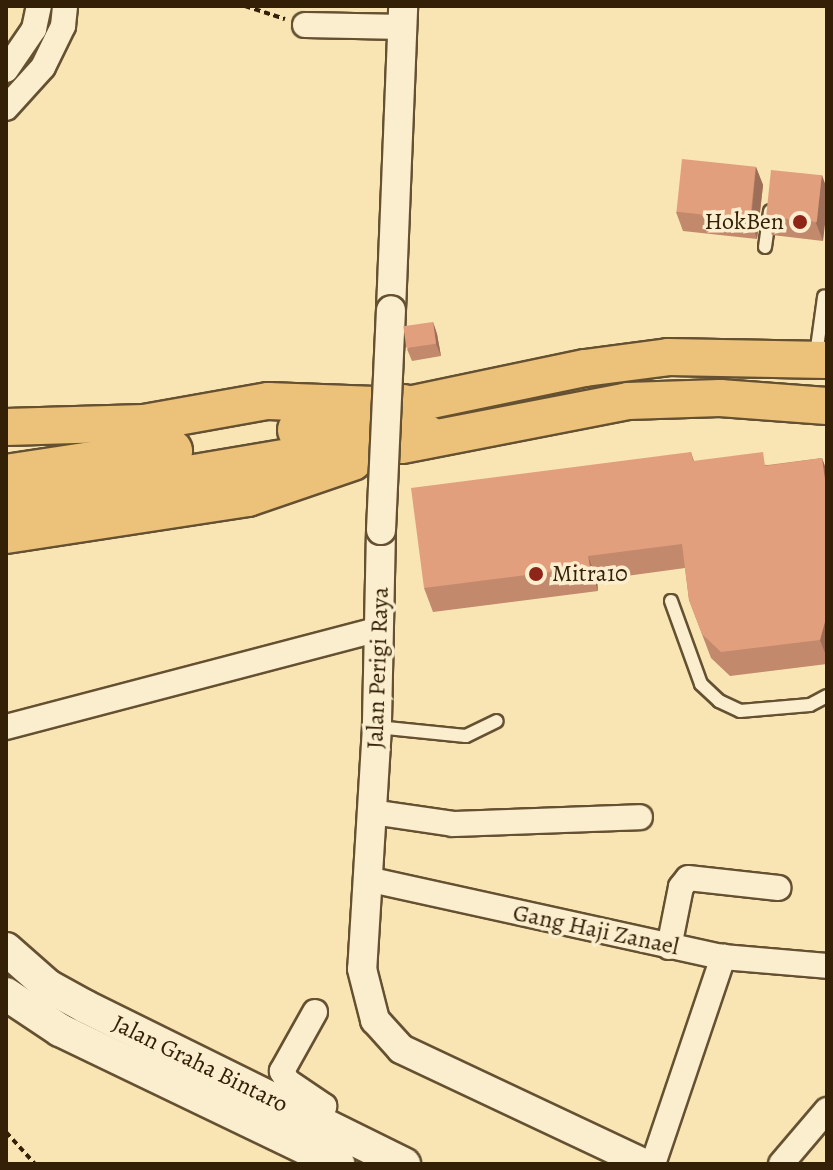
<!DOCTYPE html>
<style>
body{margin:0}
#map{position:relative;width:833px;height:1170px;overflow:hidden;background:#f8e5b3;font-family:Alegreya,serif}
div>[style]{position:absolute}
.path>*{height:4px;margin-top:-2px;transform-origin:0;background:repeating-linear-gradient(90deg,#342007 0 6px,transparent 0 10px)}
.roads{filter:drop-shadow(2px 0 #655132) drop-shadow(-2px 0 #655132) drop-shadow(0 2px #655132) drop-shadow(0 -2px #655132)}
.service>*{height:12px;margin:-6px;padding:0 6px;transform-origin:6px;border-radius:6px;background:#faeece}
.minor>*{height:24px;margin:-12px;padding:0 12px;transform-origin:12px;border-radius:12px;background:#faeece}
.tertiary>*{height:28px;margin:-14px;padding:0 14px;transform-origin:14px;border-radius:14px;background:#faeece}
.secondary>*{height:32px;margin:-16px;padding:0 16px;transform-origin:16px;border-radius:16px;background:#faeece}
.primary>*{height:36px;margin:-18px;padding:0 18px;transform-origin:18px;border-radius:18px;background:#ecc27a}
.motorway>*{height:42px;margin:-21px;padding:0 21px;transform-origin:21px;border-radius:21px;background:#ecc27a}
.bridges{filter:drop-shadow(2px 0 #655132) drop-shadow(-2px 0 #655132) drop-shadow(0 2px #655132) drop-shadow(0 -2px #655132)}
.tertiary-bridge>*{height:28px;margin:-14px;padding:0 14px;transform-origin:14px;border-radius:14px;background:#faeece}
.wall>*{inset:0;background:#c2896c}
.shaded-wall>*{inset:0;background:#9e6f58}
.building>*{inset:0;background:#e19f7d;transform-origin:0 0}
.dots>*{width:22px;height:22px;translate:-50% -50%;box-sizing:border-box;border:4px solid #faeece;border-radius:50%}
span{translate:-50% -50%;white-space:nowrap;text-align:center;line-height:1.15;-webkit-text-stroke:7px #faeece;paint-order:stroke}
.poi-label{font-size:24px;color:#342007}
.right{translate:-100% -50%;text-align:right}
.left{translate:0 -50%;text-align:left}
.street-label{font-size:24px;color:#342007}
.frame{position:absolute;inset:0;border:8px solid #342007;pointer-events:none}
</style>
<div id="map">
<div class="path">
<div style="left:131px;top:6px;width:7px"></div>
<div style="left:245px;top:6px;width:42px;rotate:18deg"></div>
<div style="left:6px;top:1132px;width:43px;rotate:47.8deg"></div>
</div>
<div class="roads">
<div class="service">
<div style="left:765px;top:247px;width:36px;rotate:-82deg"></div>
<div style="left:816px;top:355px;width:59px;rotate:-82.1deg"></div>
<div style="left:671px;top:601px;width:88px;rotate:70.1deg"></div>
<div style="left:701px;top:684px;width:25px;rotate:43deg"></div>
<div style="left:719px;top:701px;width:23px;rotate:25deg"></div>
<div style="left:740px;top:711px;width:70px;rotate:-4.9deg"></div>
<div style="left:810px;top:705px;width:19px;rotate:-28deg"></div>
<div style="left:377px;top:727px;width:89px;rotate:5.8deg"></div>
<div style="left:466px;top:736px;width:34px;rotate:-26deg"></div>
</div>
<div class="minor">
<div style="left:305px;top:25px;width:99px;rotate:1.2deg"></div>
<div style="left:6px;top:70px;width:50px;rotate:-55.7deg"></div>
<div style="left:34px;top:29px;width:24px;rotate:-78deg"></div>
<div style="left:6px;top:108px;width:55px;rotate:-47.9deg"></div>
<div style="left:43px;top:67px;width:46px;rotate:-64deg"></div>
<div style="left:63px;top:26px;width:20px;rotate:-84deg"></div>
<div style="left:6px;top:727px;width:386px;rotate:-14.7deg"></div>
<div style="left:372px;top:812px;width:82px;rotate:8.4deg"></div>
<div style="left:453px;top:824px;width:187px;rotate:-2.1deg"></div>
<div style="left:367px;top:879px;width:364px;rotate:12.4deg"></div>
<div style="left:723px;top:957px;width:104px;rotate:4.9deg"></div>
<div style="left:669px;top:947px;width:61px;rotate:-78.7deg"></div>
<div style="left:681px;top:887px;width:11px;rotate:-52deg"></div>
<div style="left:688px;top:878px;width:91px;rotate:6.3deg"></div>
<div style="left:315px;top:1012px;width:68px;rotate:119.2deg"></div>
<div style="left:282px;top:1071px;width:11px;rotate:63deg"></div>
<div style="left:287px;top:1081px;width:45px;rotate:34deg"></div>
<div style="left:324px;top:1106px;width:17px;rotate:100deg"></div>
<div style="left:653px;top:1164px;width:219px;rotate:-71.3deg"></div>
<div style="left:781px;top:1164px;width:71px;rotate:-49.6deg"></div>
</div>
<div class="tertiary">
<div style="left:391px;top:310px;width:304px;rotate:-87.7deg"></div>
<div style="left:381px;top:530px;width:197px;rotate:91.2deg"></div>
<div style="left:377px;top:727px;width:242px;rotate:93.5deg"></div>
<div style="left:362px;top:969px;width:53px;rotate:75.7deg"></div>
<div style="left:375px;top:1020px;width:39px;rotate:48deg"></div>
<div style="left:401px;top:1049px;width:270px;rotate:25.2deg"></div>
</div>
<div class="secondary">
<div style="left:6px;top:949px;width:56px;rotate:41.4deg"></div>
<div style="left:48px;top:986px;width:43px;rotate:28.9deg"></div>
<div style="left:86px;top:1007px;width:355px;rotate:26.3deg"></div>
<div style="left:6px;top:994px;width:65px;rotate:33.7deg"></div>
<div style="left:60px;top:1030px;width:309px;rotate:25.7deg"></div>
</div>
<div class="primary">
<div style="left:6px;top:427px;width:138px;rotate:-1.7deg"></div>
<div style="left:144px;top:423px;width:126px;rotate:-10.1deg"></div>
<div style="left:268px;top:401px;width:135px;rotate:2.1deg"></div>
<div style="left:403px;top:406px;width:186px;rotate:-11.8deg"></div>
<div style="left:585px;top:368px;width:84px;rotate:-7.5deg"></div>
<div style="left:668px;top:357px;width:159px;rotate:1.1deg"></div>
<div style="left:402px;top:445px;width:230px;rotate:-11deg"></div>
<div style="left:628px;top:401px;width:92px;rotate:-1.9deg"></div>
<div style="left:720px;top:398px;width:107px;rotate:4.3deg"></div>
<div style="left:6px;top:535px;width:245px;rotate:-8.7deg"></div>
<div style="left:248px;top:498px;width:111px;rotate:-18.9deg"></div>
</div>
<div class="motorway">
<div style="left:299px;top:430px;width:107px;rotate:-13deg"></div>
<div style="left:6px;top:476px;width:167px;rotate:-8.6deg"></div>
<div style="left:6px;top:508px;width:427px;rotate:-9.6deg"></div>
</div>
</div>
<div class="bridges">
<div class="tertiary-bridge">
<div style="left:381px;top:530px;width:220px;rotate:-87.4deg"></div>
</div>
</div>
<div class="wall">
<div style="clip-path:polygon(756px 167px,763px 185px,757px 239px,683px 231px,676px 212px)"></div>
<div style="clip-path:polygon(822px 175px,823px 241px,772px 235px,766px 217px)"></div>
<div style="clip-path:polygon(433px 322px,437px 334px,441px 356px,412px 361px,407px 349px)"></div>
<div style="clip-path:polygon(691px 452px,694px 461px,768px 465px,822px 458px,827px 472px,827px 664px,730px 676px,711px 658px,689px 600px,685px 568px,597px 580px,598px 591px,433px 612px,424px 588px)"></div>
</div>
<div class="shaded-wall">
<div style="clip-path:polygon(756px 167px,763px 185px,757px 239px,751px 220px)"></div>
<div style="clip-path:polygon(822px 175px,827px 189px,827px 208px,823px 241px,816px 223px)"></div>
<div style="clip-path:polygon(433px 322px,437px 334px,441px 356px,436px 344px)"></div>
<div style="clip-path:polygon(822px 458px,827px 472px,827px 486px,825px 480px)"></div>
<div style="clip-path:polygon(588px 556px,597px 580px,598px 591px,590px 567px)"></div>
<div style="clip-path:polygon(827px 614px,827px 658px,820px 640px)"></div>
</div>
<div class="building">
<div style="left:682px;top:159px;width:74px;height:53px;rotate:6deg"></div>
<div style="left:771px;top:170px;width:51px;height:47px;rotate:6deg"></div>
<div style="left:433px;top:322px;width:22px;height:30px;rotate:82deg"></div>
<div style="clip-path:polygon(691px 452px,693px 461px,763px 452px,765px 466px,822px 458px,825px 480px,827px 479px,827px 614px,820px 640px,721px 652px,702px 634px,689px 600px,682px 544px,588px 556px,590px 567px,424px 588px,411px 488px)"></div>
</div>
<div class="dots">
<div style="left:800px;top:222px;background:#8f2418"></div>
<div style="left:536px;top:574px;background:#8f2418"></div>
</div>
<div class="poi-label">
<span class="right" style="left:784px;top:222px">HokBen</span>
<span class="left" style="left:552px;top:574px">Mitra10</span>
</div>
<div class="street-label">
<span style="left:378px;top:668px;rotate:-88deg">Jalan Perigi Raya</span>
<span style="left:596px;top:930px;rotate:12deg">Gang Haji Zanael</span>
<span style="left:200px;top:1064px;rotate:26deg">Jalan Graha Bintaro</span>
</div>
<div class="frame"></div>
</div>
